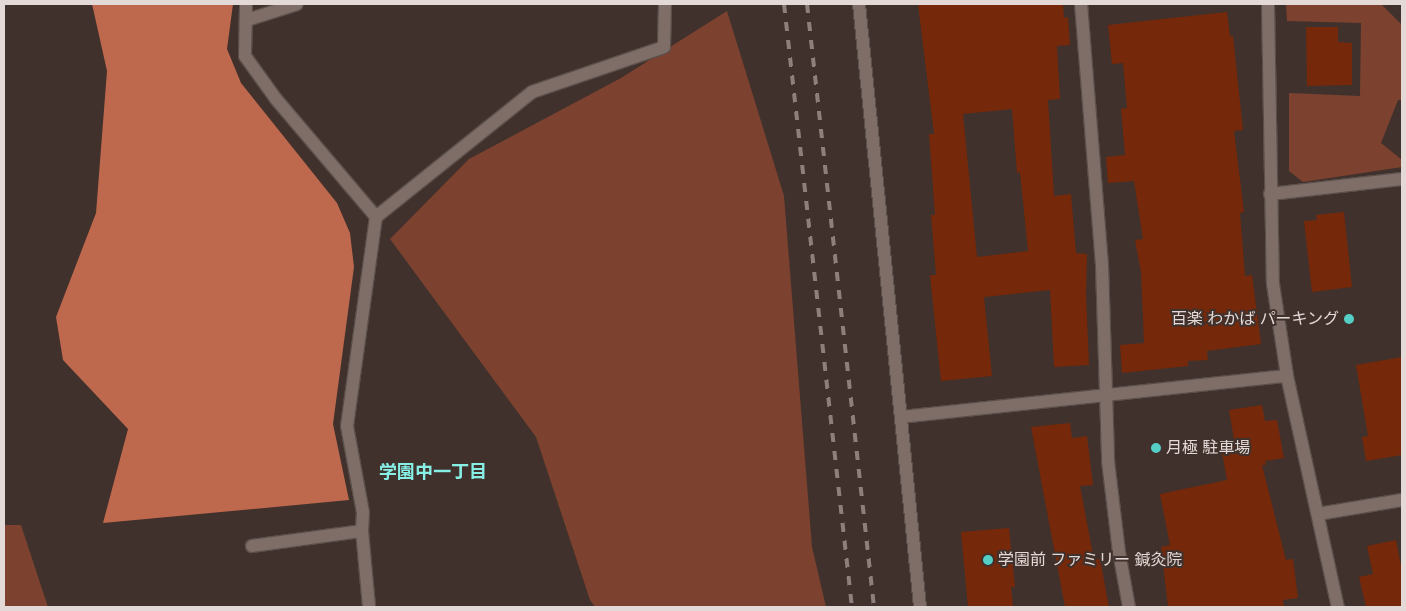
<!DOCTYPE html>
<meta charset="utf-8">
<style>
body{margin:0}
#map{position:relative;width:1406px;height:611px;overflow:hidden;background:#40312c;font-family:Montserrat,"Noto Sans JP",sans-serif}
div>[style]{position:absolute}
.green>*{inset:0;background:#7c422f}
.water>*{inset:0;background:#be684d}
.building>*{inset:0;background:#76280a}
.roads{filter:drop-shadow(1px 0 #5b4f4b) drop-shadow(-1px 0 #5b4f4b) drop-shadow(0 1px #5b4f4b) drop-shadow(0 -1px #5b4f4b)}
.service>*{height:12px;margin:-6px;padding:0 6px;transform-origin:6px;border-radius:6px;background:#7f6e68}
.minor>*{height:12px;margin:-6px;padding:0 6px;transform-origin:6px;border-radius:6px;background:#7f6e68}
.tertiary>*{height:12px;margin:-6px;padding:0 6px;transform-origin:6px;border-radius:6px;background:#7f6e68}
.rail>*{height:4px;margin-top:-2px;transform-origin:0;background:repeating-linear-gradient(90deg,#8d807c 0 9px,transparent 0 18px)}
.dots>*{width:14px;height:14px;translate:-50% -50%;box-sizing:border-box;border:2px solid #40312c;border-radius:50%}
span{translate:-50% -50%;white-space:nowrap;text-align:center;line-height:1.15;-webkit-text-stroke:4px #40312c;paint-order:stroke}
.poi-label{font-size:16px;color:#e3d9d6}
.right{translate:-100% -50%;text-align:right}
.left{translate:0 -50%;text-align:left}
.neighbourhood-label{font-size:18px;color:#86f0e7;font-weight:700}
.frame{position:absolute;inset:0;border:5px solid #e3d9d6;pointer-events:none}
</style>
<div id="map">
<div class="green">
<div style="clip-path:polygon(1286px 4px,1381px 4px,1402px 25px,1402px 100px,1398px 100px,1381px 143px,1402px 160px,1402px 167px,1303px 182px,1289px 171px,1289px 93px,1360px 96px,1361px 23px,1287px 21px)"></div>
<div style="clip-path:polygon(727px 11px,784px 196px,812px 547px,826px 607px,595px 607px,590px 600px,536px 437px,390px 239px,469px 159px,621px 78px)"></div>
<div style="clip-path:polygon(4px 525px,21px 525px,48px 607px,4px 607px)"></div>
</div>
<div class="water">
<div style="clip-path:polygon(92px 4px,233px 4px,227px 49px,241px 83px,337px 203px,350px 233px,354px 267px,333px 424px,349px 500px,103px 523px,128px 429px,63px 360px,56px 317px,96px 213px,107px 71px)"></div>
</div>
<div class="building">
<div style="clip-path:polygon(evenodd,918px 4px,1063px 4px,1064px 18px,1068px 17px,1070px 45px,1057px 46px,1060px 99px,1048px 100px,1054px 196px,1071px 194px,1076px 253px,1087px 254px,1086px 294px,1089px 365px,1054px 367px,1050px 290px,984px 297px,992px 376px,941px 381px,930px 275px,936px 275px,931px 215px,935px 215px,929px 134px,934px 134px,918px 4px,1012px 109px,1017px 173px,1020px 172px,1028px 251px,977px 257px,963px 114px,1012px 109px)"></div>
<div style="clip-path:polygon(1227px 12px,1230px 36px,1233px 36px,1243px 130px,1234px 131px,1244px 212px,1240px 213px,1245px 276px,1252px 275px,1261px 344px,1207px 351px,1208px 360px,1188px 361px,1188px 366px,1122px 373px,1120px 345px,1144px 343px,1141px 272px,1135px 240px,1143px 239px,1134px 181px,1108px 183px,1106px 157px,1125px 155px,1121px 109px,1127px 108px,1123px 63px,1112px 64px,1108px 25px)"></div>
<div style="clip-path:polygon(1306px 27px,1338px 27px,1338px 42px,1352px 43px,1352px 85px,1307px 86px)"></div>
<div style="clip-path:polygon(1344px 212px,1352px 287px,1312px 292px,1304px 221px,1317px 220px,1316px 215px)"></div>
<div style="clip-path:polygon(1402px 357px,1402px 455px,1366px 461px,1362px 437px,1368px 436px,1356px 365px)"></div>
<div style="clip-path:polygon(1262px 405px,1265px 421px,1277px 420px,1284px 458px,1265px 461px,1266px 465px,1262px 465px,1286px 560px,1293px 559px,1298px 598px,1283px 600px,1284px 607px,1168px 607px,1161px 547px,1170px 545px,1160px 494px,1227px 480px,1222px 452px,1227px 452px,1226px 447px,1235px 445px,1229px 410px)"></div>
<div style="clip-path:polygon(1070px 423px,1072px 438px,1087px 436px,1093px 485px,1080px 486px,1094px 560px,1100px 559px,1109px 607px,1065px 607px,1031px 427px)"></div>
<div style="clip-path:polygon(1009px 528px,1015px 587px,1011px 587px,1013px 607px,968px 607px,961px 532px)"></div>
<div style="clip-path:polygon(1396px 540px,1402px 571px,1402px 607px,1366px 607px,1359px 577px,1373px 574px,1367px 546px)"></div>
</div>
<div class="roads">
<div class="service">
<div style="left:247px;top:20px;width:52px;rotate:-17.7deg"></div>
<div style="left:376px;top:217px;width:200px;rotate:-38.7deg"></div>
<div style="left:532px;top:92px;width:139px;rotate:-18.8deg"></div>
<div style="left:664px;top:47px;width:43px;rotate:-88.7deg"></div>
<div style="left:252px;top:546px;width:111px;rotate:-7.8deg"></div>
</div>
<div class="minor">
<div style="left:246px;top:4px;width:52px;rotate:91.1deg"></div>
<div style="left:245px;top:56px;width:53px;rotate:54.2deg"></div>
<div style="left:276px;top:99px;width:155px;rotate:49.7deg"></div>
<div style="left:376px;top:217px;width:211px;rotate:97.9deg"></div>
<div style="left:347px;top:426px;width:87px;rotate:79.5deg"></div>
<div style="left:363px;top:512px;width:19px;rotate:93deg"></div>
<div style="left:362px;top:531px;width:76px;rotate:84.7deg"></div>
<div style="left:1081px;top:4px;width:262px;rotate:85.4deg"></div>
<div style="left:1102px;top:265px;width:196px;rotate:88.2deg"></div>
<div style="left:1108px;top:461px;width:92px;rotate:83.1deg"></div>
<div style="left:1119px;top:552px;width:56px;rotate:79.7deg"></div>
<div style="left:1268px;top:4px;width:280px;rotate:89deg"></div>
<div style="left:1273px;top:284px;width:93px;rotate:81.3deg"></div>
<div style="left:1287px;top:376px;width:237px;rotate:77.6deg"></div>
<div style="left:1270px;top:194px;width:133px;rotate:-6.5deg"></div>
<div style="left:901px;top:417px;width:388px;rotate:-6.1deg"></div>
<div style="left:1318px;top:514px;width:85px;rotate:-9.5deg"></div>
</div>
<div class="tertiary">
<div style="left:859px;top:4px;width:606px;rotate:84.22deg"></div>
</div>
</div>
<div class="rail">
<div style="left:784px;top:4px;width:607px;rotate:83.57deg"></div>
<div style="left:807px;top:4px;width:607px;rotate:83.66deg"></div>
</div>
<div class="dots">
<div style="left:1349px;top:319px;background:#55cec5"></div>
<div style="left:1156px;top:448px;background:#55cec5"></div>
<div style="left:988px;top:560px;background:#55cec5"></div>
</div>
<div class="poi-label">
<span class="right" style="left:1339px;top:319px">百楽 わかば パーキング</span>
<span class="left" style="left:1166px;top:448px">月極 駐車場</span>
<span class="left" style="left:998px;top:560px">学園前 ファミリー 鍼灸院</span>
</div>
<div class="neighbourhood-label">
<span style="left:433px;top:472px">学園中一丁目</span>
</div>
<div class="frame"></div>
</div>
